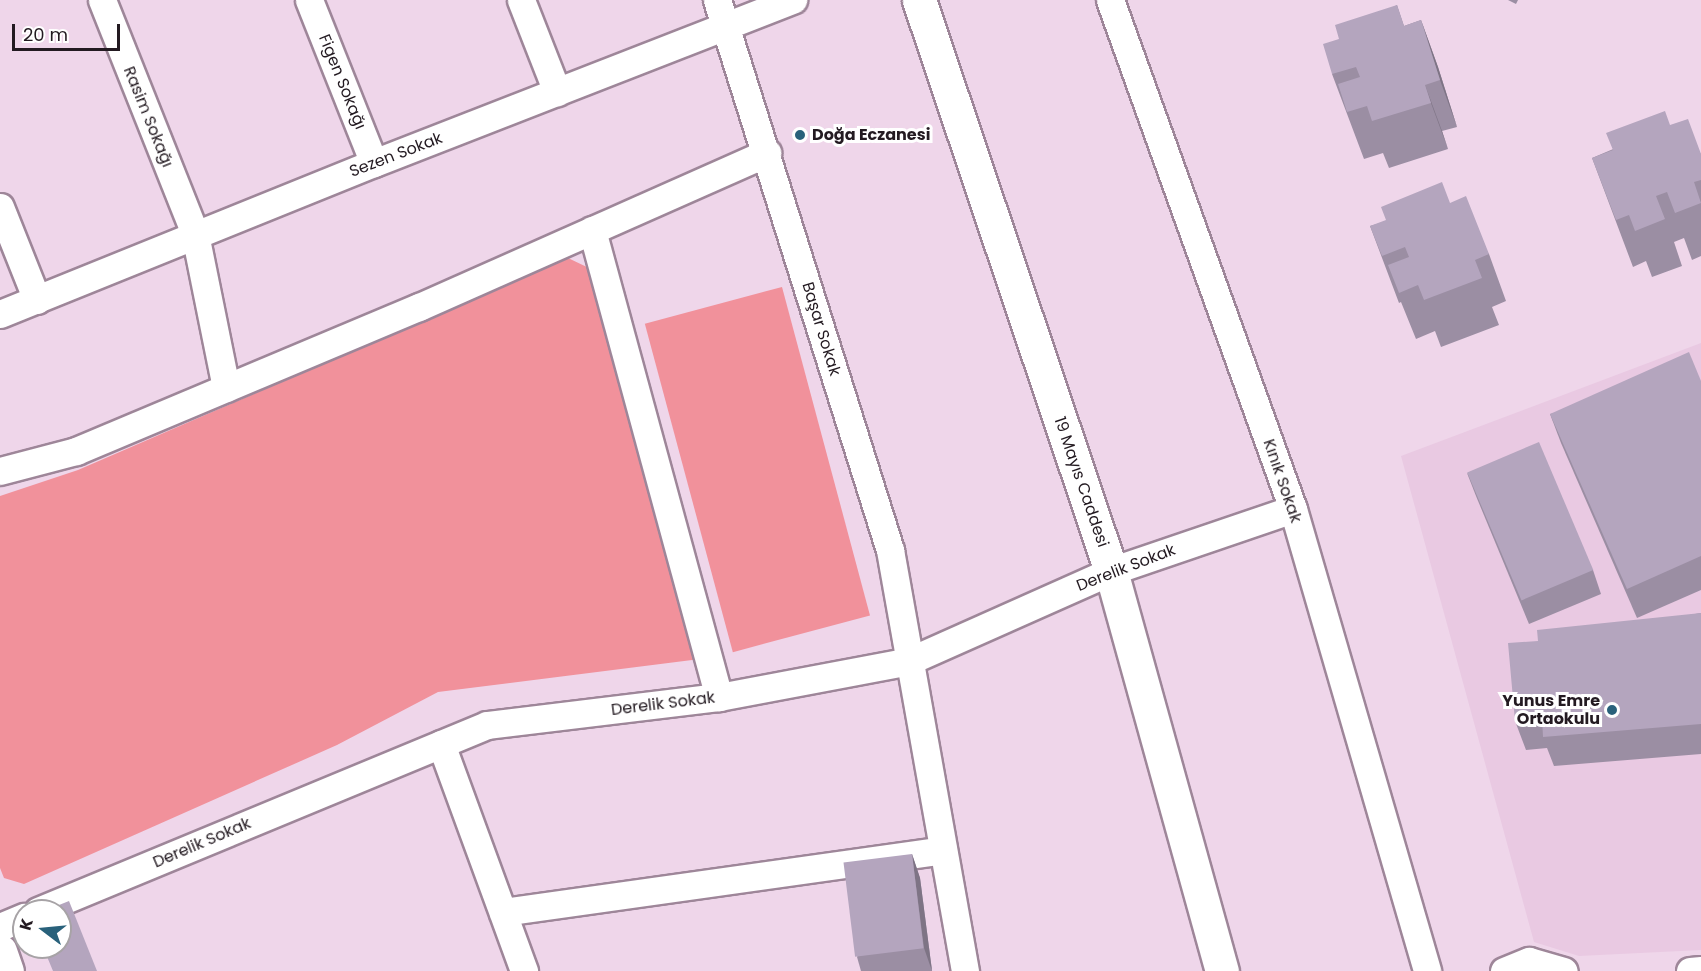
<!DOCTYPE html>
<meta charset="utf-8">
<style>
body{margin:0}
#map{position:relative;width:1701px;height:971px;overflow:hidden;background:#efd6ea;font-family:Poppins,sans-serif}
div>[style]{position:absolute}
.built>*{inset:0;background:#e9c9e2}
.green>*{inset:0;background:#f1919b;transform-origin:0 0}
.roads{filter:drop-shadow(2px 0 #9e8699) drop-shadow(-2px 0 #9e8699) drop-shadow(0 2px #9e8699) drop-shadow(0 -2px #9e8699)}
.minor>*{height:27px;margin:-13.5px;padding:0 13.5px;transform-origin:13.5px;border-radius:13.5px;background:#fff}
.tertiary>*{height:33px;margin:-16.5px;padding:0 16.5px;transform-origin:16.5px;border-radius:16.5px;background:#fff}
.wall>*{inset:0;background:#9b8ea3}
.shaded-wall>*{inset:0;background:#7e7485}
.building>*{inset:0;background:#b4a5be;transform-origin:0 0}
.dots>*{width:16px;height:16px;translate:-50% -50%;box-sizing:border-box;border:3px solid #fff;border-radius:50%}
span{translate:-50% -50%;white-space:nowrap;text-align:center;line-height:1.15;-webkit-text-stroke:6px #fff;paint-order:stroke}
.street-label{font-size:16px;color:#231a21}
.poi-label{font-size:16px;color:#231a21;font-weight:700}
.left{translate:0 -50%;text-align:left}
.right{translate:-100% -50%;text-align:right}
.north{position:absolute;left:12px;top:899px;width:60px;height:60px;box-sizing:border-box;background:#fff;border:2px solid #a7a3a6;border-radius:50%;rotate:286deg;font-size:16px;font-weight:700;line-height:24px;text-align:center;color:#231a21}
.north::after{content:'';display:block;margin:auto;width:21px;height:27px;background:#29617b;clip-path:polygon(50% 0,100% 100%,50% 72%,0 100%)}
.scale{position:absolute;left:12px;top:24px;width:108px;height:27px;box-sizing:border-box;border:3px solid #231a21;border-top:0;padding-left:8px;font-size:18px;line-height:21px;white-space:nowrap;color:#231a21;-webkit-text-stroke:4px #fff;paint-order:stroke}
</style>
<div id="map">
<div class="built">
<div style="clip-path:polygon(1701px 343px,1701px 950px,1579px 956px,1534px 942px,1401px 456px)"></div>
</div>
<div class="green">
<div style="clip-path:polygon(568px 258px,591px 269px,700px 659px,438px 692px,337px 745px,24px 884px,4px 878px,0 868px,0 496px,78px 470px)"></div>
<div style="left:782px;top:287px;width:340px;height:142px;rotate:75deg"></div>
</div>
<div class="roads">
<div class="minor">
<div style="left:102px;top:0;width:252px;rotate:68.3deg"></div>
<div style="left:195px;top:234px;width:157px;rotate:78.6deg"></div>
<div style="left:309px;top:0;width:175px;rotate:68.3deg"></div>
<div style="left:521px;top:0;width:99px;rotate:68.6deg"></div>
<div style="left:717px;top:0;width:577px;rotate:72.54deg"></div>
<div style="left:890px;top:550px;width:428px;rotate:79.9deg"></div>
<div style="left:1110px;top:0;width:541px;rotate:70.23deg"></div>
<div style="left:1293px;top:509px;width:481px;rotate:73.8deg"></div>
<div style="left:0;top:207px;width:100px;rotate:68.3deg"></div>
<div style="left:592px;top:230px;width:484px;rotate:74.8deg"></div>
<div style="left:0;top:314px;width:403px;rotate:-22deg"></div>
<div style="left:374px;top:163px;width:450px;rotate:-21.3deg"></div>
<div style="left:0;top:471px;width:79px;rotate:-14.7deg"></div>
<div style="left:76px;top:451px;width:372px;rotate:-22.8deg"></div>
<div style="left:419px;top:307px;width:381px;rotate:-23.9deg"></div>
<div style="left:441px;top:744px;width:242px;rotate:69.9deg"></div>
<div style="left:38px;top:911px;width:486px;rotate:-22.5deg"></div>
<div style="left:487px;top:725px;width:234px;rotate:-6.9deg"></div>
<div style="left:719px;top:697px;width:193px;rotate:-10.7deg"></div>
<div style="left:909px;top:661px;width:221px;rotate:-24deg"></div>
<div style="left:1111px;top:571px;width:192px;rotate:-18.8deg"></div>
<div style="left:503px;top:912px;width:444px;rotate:-8deg"></div>
<div style="left:0;top:927px;width:26px;rotate:-23deg"></div>
<div style="left:1504px;top:971px;width:27px;rotate:-22deg"></div>
<div style="left:1529px;top:961px;width:36px;rotate:16deg"></div>
<div style="left:1690px;top:971px;width:11px;rotate:-5deg"></div>
</div>
<div class="tertiary">
<div style="left:919px;top:0;width:602px;rotate:71.41deg"></div>
<div style="left:1111px;top:571px;width:415px;rotate:74.5deg"></div>
<div style="left:0;top:951px;width:21px;rotate:71deg"></div>
</div>
</div>
<div class="wall">
<div style="clip-path:polygon(1508px 0,1518px 0,1516px 4px)"></div>
<div style="clip-path:polygon(1397px 5px,1404px 26px,1421px 20px,1438px 67px,1457px 127px,1442px 131px,1448px 149px,1389px 168px,1383px 153px,1364px 159px,1332px 74px,1339px 39px)"></div>
<div style="clip-path:polygon(1670px 125px,1701px 154px,1701px 256px,1692px 260px,1684px 238px,1674px 242px,1682px 266px,1652px 277px,1646px 261px,1633px 267px,1592px 158px)"></div>
<div style="clip-path:polygon(1450px 203px,1489px 254px,1506px 301px,1492px 307px,1499px 325px,1441px 347px,1435px 331px,1416px 339px,1401px 302px,1399px 303px,1370px 226px)"></div>
<div style="clip-path:polygon(1701px 381px,1701px 590px,1637px 618px,1561px 443px,1550px 414px)"></div>
<div style="clip-path:polygon(1467px 473px,1593px 570px,1601px 594px,1529px 624px,1476px 496px)"></div>
<div style="clip-path:polygon(1701px 613px,1701px 754px,1554px 766px,1547px 748px,1526px 750px,1515px 721px,1538px 641px)"></div>
<div style="clip-path:polygon(912px 854px,920px 878px,932px 971px,861px 971px,857px 957px)"></div>
</div>
<div class="shaded-wall">
<div style="clip-path:polygon(1421px 20px,1438px 67px,1457px 127px,1440px 80px)"></div>
<div style="clip-path:polygon(1425px 85px,1442px 131px,1448px 149px,1431px 103px)"></div>
<div style="clip-path:polygon(912px 854px,920px 878px,932px 971px,924px 948px)"></div>
</div>
<div class="building">
<div style="clip-path:polygon(1397px 5px,1404px 26px,1421px 20px,1440px 80px,1425px 85px,1431px 103px,1372px 121px,1367px 106px,1347px 112px,1338px 84px,1360px 77px,1356px 67px,1332px 74px,1323px 44px,1339px 39px,1335px 25px)"></div>
<div style="clip-path:polygon(1665px 111px,1670px 125px,1688px 119px,1701px 154px,1701px 180px,1694px 182px,1701px 203px,1675px 213px,1667px 192px,1656px 196px,1665px 219px,1635px 231px,1629px 215px,1616px 220px,1592px 158px,1613px 150px,1606px 133px)"></div>
<div style="clip-path:polygon(1442px 182px,1450px 203px,1466px 196px,1489px 254px,1475px 260px,1482px 278px,1424px 300px,1418px 285px,1399px 293px,1388px 265px,1409px 257px,1405px 247px,1382px 256px,1370px 226px,1386px 220px,1381px 207px)"></div>
<div style="clip-path:polygon(1689px 352px,1701px 381px,1701px 556px,1627px 589px,1550px 414px)"></div>
<div style="left:1539px;top:442px;width:139px;height:78px;rotate:67deg"></div>
<div style="clip-path:polygon(1701px 613px,1701px 724px,1543px 737px,1542px 718px,1515px 721px,1508px 643px,1538px 641px,1537px 630px)"></div>
<div style="left:912px;top:854px;width:95px;height:69px;rotate:83deg"></div>
<div style="clip-path:polygon(69px 901px,97px 971px,53px 971px,43px 947px,60px 947px,60px 911px,44px 911px)"></div>
</div>
<div class="dots">
<div style="left:800px;top:135px;background:#29617b"></div>
<div style="left:1612px;top:710px;background:#29617b"></div>
</div>
<div class="street-label">
<span style="left:342px;top:82px;rotate:68deg">Figen Sokağı</span>
<span style="left:148px;top:117px;rotate:68deg">Rasim Sokağı</span>
<span style="left:396px;top:155px;rotate:-21deg">Sezen Sokak</span>
<span style="left:821px;top:329px;rotate:73deg">Başar Sokak</span>
<span style="left:1282px;top:481px;rotate:71deg">Kınık Sokak</span>
<span style="left:1081px;top:482px;rotate:71deg">19 Mayıs Caddesi</span>
<span style="left:1126px;top:568px;rotate:-21deg">Derelik Sokak</span>
<span style="left:663px;top:704px;rotate:-7deg">Derelik Sokak</span>
<span style="left:202px;top:843px;rotate:-23deg">Derelik Sokak</span>
</div>
<div class="poi-label">
<span class="left" style="left:812px;top:135px">Doğa Eczanesi</span>
<span class="right" style="left:1600px;top:710px">Yunus Emre<br>Ortaokulu</span>
</div>
<div class="north">K</div>
<div class="scale">20 m</div>
</div>
